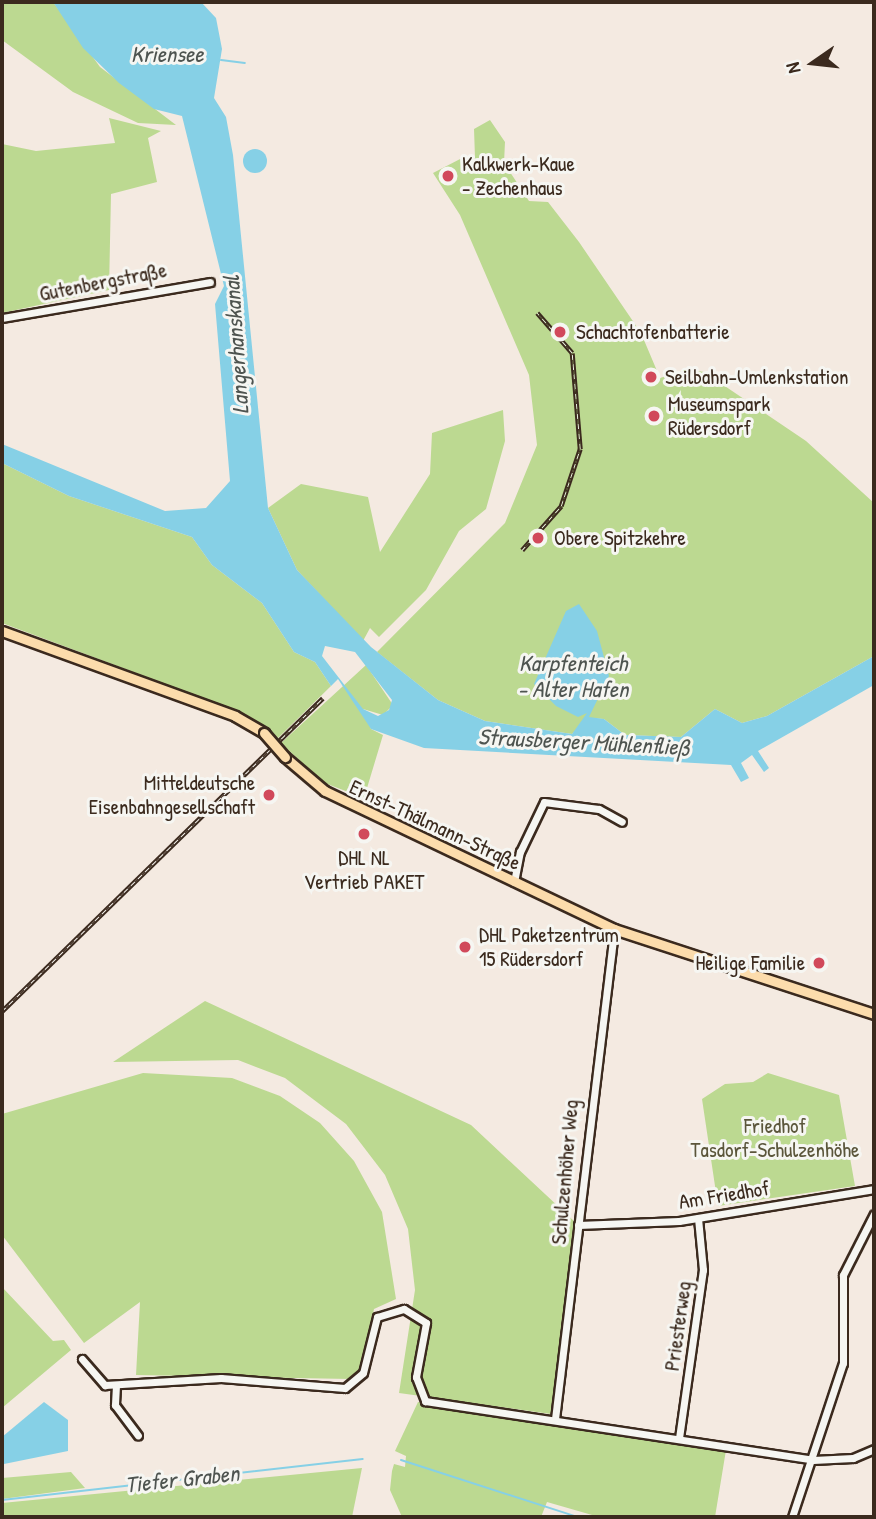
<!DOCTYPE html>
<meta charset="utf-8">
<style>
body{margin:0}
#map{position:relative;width:876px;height:1519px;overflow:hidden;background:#f4eae1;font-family:"Patrick Hand",sans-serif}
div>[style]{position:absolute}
.green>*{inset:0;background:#bcd991}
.water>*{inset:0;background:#86d0e6}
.round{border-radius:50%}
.stream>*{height:2px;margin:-1px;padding:0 1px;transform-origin:1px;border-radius:1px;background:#86d0e6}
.roads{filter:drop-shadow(2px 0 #3b2a1e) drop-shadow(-2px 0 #3b2a1e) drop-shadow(0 2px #3b2a1e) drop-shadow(0 -2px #3b2a1e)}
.minor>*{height:7px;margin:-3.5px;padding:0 3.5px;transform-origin:3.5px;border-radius:3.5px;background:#f6f6f2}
.major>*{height:9px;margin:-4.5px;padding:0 4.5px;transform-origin:4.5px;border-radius:4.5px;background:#fcdcac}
.rail>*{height:4.5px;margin-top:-2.25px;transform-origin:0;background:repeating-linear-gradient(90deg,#f6f6f2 0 5px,#3b2a1e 0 10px);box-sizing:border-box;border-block:2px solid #3b2a1e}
.bridges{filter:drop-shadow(2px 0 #3b2a1e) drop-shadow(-2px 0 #3b2a1e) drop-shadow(0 2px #3b2a1e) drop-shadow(0 -2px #3b2a1e)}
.major-bridge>*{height:9px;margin:-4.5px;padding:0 4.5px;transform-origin:4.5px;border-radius:4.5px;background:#fcdcac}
.dots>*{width:19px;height:19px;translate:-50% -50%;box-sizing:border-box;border:4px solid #f6f6f2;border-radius:50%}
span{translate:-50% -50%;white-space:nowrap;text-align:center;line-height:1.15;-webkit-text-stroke:6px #f6f6f2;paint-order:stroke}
.poi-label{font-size:21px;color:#3b2a1e}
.left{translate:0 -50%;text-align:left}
.right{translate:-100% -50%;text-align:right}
.street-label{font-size:21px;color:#3b2a1e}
.park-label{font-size:21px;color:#5b563b}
.water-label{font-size:23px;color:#4e5450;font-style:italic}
.frame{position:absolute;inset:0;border:4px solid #3b2a1e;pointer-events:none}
.north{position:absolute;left:778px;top:28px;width:70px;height:70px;-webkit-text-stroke:5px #f6f6f2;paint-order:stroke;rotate:256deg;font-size:19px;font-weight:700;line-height:28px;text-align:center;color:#3b2a1e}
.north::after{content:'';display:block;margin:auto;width:24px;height:32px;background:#3b2a1e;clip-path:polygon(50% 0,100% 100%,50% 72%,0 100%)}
</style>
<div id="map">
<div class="green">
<div style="clip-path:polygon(2px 2px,53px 2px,100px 67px,176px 125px,138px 123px,73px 92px,2px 40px)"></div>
<div style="clip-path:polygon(109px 118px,161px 131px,148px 138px,157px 182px,111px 194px,109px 290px,2px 313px,2px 144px,36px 151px,115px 143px)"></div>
<div style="clip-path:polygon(490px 120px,505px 142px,504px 163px,529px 201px,548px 202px,579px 242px,641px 333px,660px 378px,688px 369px,704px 372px,806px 441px,874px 503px,874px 656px,767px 716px,742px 723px,715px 709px,681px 737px,625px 735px,604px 719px,588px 718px,572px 734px,485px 721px,438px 700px,377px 652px,505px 523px,537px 445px,529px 375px,460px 215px,433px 173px,464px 157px,475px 158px,474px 129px)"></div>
<div style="clip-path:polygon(503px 410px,505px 441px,486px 509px,459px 531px,426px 590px,379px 637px,370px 628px,363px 641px,297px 570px,268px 508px,301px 484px,368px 497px,380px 552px,430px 474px,432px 433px)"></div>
<div style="clip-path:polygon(2px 463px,69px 496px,192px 537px,212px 565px,262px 603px,294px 652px,315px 662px,331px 686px,277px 739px,238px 711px,2px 623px)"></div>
<div style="clip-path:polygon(366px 665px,393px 705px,383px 715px,363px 709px,371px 729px,383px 735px,364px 798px,322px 782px,281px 743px)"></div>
<div style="clip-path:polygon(205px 1001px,471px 1125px,575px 1222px,551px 1414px,399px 1393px,415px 1290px,408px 1229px,385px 1175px,346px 1124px,285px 1078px,238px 1060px,113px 1062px)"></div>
<div style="clip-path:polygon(143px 1073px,232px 1078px,280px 1096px,320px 1123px,354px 1161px,382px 1212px,396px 1299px,374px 1309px,362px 1366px,350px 1379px,136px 1375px,140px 1302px,84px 1343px,2px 1235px,2px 1114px)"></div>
<div style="clip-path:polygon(768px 1073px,839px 1095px,855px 1186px,718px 1206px,702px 1099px,725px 1084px,753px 1082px)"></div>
<div style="clip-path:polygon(2px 1287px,53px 1341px,64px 1340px,71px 1350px,2px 1408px)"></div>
<div style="clip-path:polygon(418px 1402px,726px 1450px,715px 1517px,599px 1517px,547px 1502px,541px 1517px,402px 1517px,390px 1490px,392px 1471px,394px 1464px,405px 1467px,406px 1456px,395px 1451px)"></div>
<div style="clip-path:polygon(362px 1468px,352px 1517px,2px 1517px,2px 1503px)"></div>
<div style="clip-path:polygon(71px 1472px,85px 1488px,2px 1499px,2px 1478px)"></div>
</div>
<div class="water">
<div style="clip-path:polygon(evenodd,53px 2px,201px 2px,216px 18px,222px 49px,214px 98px,226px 117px,233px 155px,268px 508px,297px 570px,371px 647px,438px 700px,485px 721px,572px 734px,587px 713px,578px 717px,556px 706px,534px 684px,566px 611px,579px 604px,597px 631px,609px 676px,589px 717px,604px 719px,625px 735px,681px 737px,715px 709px,742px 723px,767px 716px,874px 656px,874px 685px,758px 751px,769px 768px,764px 772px,752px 755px,741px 763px,749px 778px,741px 782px,731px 765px,424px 748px,371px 729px,338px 679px,331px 686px,315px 662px,294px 652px,262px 603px,212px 565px,192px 537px,69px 496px,2px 463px,2px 444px,165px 511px,206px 508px,230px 481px,215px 304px,224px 286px,182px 116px,154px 109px,119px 83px,83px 48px,53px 2px,325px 646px,355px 652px,392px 700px,389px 710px,378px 716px,363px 709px,322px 656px,325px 646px)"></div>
<div class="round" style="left:243px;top:149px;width:24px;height:24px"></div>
<div style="clip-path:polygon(44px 1402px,68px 1420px,68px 1451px,4px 1464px,2px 1437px)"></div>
</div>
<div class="stream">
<div style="left:221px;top:60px;width:24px;rotate:7deg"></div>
<div style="left:401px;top:1460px;width:186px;rotate:17.9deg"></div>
<div style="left:2px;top:1500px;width:363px;rotate:-6.5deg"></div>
</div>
<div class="roads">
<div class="minor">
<div style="left:2px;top:318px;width:211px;rotate:-9.8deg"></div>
<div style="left:514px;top:882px;width:31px;rotate:-79deg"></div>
<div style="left:520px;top:852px;width:55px;rotate:-64.4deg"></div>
<div style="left:544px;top:802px;width:55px;rotate:7.3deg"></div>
<div style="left:599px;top:809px;width:26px;rotate:29deg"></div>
<div style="left:578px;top:1225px;width:101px;rotate:-2.3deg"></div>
<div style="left:679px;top:1221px;width:198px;rotate:-9.3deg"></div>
<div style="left:82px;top:1359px;width:35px;rotate:49deg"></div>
<div style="left:105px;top:1385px;width:116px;rotate:-3.5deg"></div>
<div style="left:221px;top:1378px;width:124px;rotate:4.6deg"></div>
<div style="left:345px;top:1388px;width:23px;rotate:-40deg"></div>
<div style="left:363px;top:1373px;width:58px;rotate:-76deg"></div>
<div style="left:377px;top:1317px;width:28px;rotate:-17deg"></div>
<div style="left:404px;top:1309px;width:26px;rotate:32deg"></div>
<div style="left:426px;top:1323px;width:55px;rotate:100.5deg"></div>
<div style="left:416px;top:1377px;width:26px;rotate:69deg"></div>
<div style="left:425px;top:1401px;width:392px;rotate:8.6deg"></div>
<div style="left:813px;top:1460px;width:40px;rotate:-2.9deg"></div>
<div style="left:853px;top:1458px;width:23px;rotate:-23deg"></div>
<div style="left:116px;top:1385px;width:20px;rotate:93deg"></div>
<div style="left:115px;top:1405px;width:38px;rotate:53deg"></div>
<div style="left:555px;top:1419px;width:494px;rotate:-83.1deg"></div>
<div style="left:679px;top:1438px;width:170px;rotate:-81.9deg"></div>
<div style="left:703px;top:1270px;width:52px;rotate:-95.5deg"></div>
<div style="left:792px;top:1517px;width:162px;rotate:-71.7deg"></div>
<div style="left:843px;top:1363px;width:88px;rotate:-90deg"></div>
<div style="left:843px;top:1275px;width:68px;rotate:-63.1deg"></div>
</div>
<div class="major">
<div style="left:2px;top:631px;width:248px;rotate:20deg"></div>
<div style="left:235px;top:716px;width:34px;rotate:30deg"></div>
<div style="left:285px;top:757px;width:52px;rotate:40.4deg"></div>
<div style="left:325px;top:791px;width:320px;rotate:25.5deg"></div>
<div style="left:614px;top:929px;width:274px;rotate:18.1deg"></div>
</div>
</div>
<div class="rail">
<div style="left:522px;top:550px;width:59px;rotate:-48.4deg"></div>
<div style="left:561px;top:506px;width:60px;rotate:-71.6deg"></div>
<div style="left:580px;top:449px;width:96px;rotate:-94.8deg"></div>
<div style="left:572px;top:353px;width:53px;rotate:-131.2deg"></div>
<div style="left:2px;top:1011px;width:448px;rotate:-44.3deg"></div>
</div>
<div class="bridges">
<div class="major-bridge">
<div style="left:264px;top:733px;width:32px;rotate:49deg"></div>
</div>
</div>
<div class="dots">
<div style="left:448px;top:176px;background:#d1495b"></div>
<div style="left:560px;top:332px;background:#d1495b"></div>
<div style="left:651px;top:377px;background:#d1495b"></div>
<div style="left:654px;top:416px;background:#d1495b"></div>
<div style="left:538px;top:538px;background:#d1495b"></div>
<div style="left:269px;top:795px;background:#d1495b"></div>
<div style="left:364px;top:834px;background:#d1495b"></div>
<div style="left:465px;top:947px;background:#d1495b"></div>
<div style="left:819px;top:963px;background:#d1495b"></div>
</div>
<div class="poi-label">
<span class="left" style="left:462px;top:176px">Kalkwerk-Kaue<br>- Zechenhaus</span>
<span class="left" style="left:576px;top:332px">Schachtofenbatterie</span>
<span class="left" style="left:665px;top:377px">Seilbahn-Umlenkstation</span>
<span class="left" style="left:668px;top:416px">Museumspark<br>Rüdersdorf</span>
<span class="left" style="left:554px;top:538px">Obere Spitzkehre</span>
<span class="right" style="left:255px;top:795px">Mitteldeutsche<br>Eisenbahngesellschaft</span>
<span style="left:364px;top:870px">DHL NL<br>Vertrieb PAKET</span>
<span class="left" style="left:479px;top:947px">DHL Paketzentrum<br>15 Rüdersdorf</span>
<span class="right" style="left:805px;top:963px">Heilige Familie</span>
</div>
<div class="street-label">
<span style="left:103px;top:282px;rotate:-11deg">Gutenbergstraße</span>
<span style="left:435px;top:825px;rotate:25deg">Ernst-Thälmann-Straße</span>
<span style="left:565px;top:1172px;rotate:-85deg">Schulzenhöher Weg</span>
<span style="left:724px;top:1195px;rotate:-9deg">Am Friedhof</span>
<span style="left:678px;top:1326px;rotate:-82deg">Priesterweg</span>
</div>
<div class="park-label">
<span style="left:775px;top:1138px">Friedhof<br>Tasdorf-Schulzenhöhe</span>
</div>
<div class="water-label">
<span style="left:167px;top:54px">Kriensee</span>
<span style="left:236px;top:345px;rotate:-94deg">Langerhanskanal</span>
<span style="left:573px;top:676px">Karpfenteich<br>- Alter Hafen</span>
<span style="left:584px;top:742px;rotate:3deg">Strausberger Mühlenfließ</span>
<span style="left:182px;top:1479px;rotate:-6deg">Tiefer Graben</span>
</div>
<div class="frame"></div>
<div class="north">N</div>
</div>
